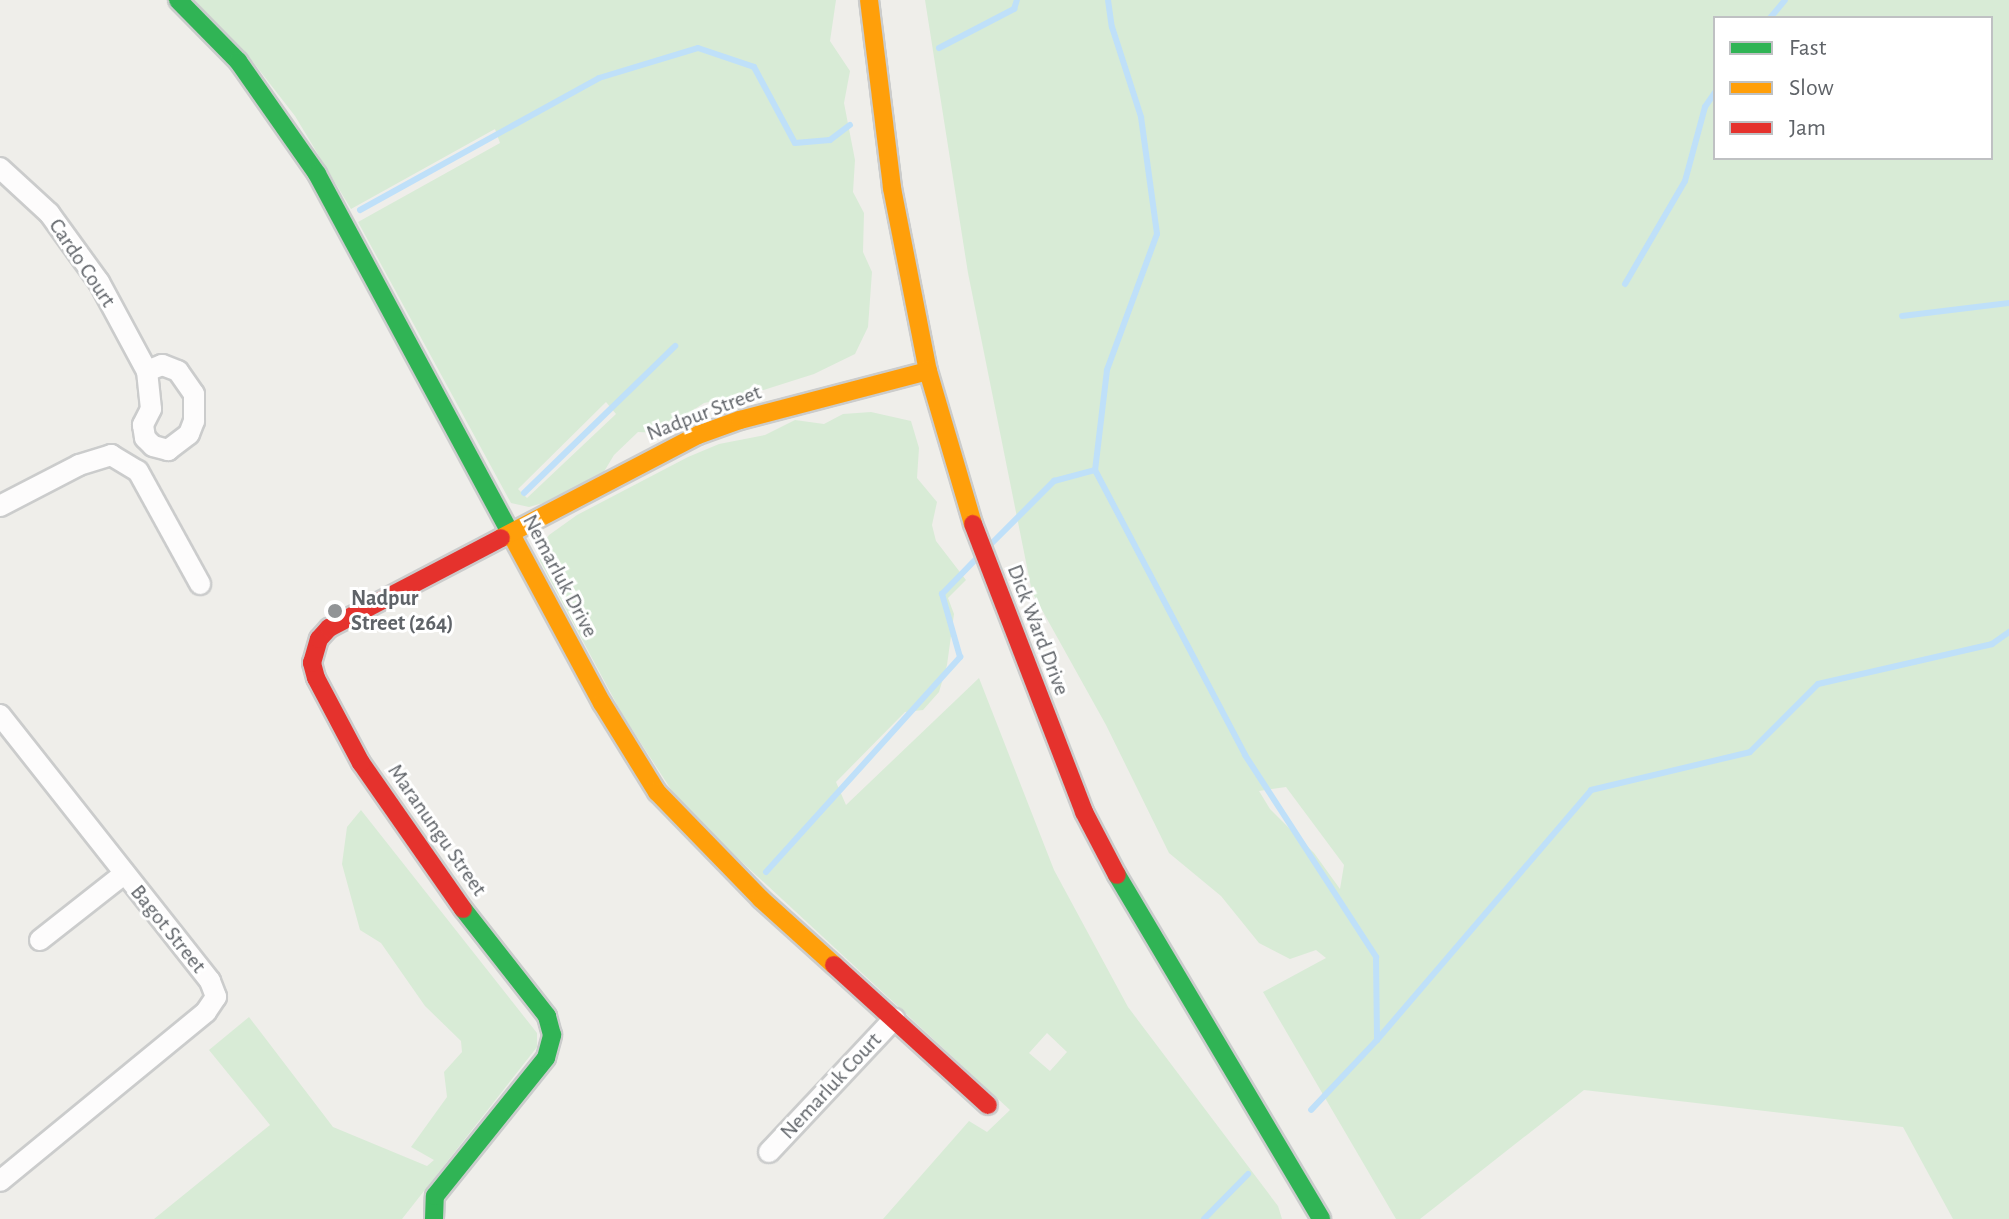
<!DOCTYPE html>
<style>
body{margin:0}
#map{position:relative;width:2009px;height:1219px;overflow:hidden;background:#efeeea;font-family:"Alegreya Sans",sans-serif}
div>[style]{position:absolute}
.green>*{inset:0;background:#d8ebd6}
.stream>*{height:6px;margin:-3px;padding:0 3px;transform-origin:3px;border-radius:3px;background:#bfe0f9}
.roads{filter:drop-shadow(2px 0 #cbcccc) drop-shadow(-2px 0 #cbcccc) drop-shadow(0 2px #cbcccc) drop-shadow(0 -2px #cbcccc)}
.street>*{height:20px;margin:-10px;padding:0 10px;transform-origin:10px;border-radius:10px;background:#fdfcfc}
.fast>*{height:18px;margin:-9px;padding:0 9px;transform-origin:9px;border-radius:9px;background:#30b455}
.slow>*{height:18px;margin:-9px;padding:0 9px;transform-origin:9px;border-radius:9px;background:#ff9f0a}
.jam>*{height:18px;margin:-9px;padding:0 9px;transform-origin:9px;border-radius:9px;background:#e5322d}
.dots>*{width:22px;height:22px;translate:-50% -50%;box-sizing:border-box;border:4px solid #fff;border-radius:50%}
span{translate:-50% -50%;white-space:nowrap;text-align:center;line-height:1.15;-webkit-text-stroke:6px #fff;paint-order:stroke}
.street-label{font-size:22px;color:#5f6368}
.poi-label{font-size:22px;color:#5f6368;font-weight:700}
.left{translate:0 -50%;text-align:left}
.legend{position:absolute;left:1713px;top:16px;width:280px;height:144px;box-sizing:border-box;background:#fff;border:2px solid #bfc1c3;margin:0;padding:10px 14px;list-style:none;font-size:24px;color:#5f6368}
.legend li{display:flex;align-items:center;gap:16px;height:40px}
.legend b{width:40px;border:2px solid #bfc1c3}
</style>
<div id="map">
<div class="green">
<div style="clip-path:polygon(evenodd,192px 0,836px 0,830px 41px,850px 71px,844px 103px,855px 160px,853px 192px,864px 213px,863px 252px,872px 272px,868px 327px,855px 354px,814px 374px,754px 393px,704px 403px,658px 433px,638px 432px,614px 455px,602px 475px,543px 503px,529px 507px,511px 503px,358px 222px,500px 143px,495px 129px,351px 209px,295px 116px,250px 58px,192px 0,606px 402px,616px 414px,527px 498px,518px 489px,606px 402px)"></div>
<div style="clip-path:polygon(evenodd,925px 0,2009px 0,2009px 1219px,1953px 1219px,1903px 1127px,1584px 1090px,1420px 1219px,1396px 1219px,1263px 992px,1326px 958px,1316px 950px,1290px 959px,1259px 943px,1221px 896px,1169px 853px,1106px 725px,1032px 592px,968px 273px,925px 0,1715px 18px,1991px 18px,1991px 158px,1715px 158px,1715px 18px,925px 0,1286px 787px,1344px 865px,1340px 889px,1314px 853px,1270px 809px,1259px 791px,1286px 787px)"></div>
<div style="clip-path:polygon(evenodd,871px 412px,911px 421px,919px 448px,917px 478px,937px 502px,932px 525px,936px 541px,966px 580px,948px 598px,954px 614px,947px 665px,939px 692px,923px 710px,905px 712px,836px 782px,846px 805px,979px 678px,1054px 870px,1128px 1007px,1278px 1206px,1282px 1219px,883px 1219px,969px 1121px,987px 1132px,1010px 1110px,703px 826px,672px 791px,622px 714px,540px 561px,540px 548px,549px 535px,577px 515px,688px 457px,719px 444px,765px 435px,795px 420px,824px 424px,843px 414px,871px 412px,1047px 1033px,1067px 1052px,1050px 1071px,1029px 1053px,1047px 1033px)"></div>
<div style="clip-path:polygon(361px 810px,537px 1033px,537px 1047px,402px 1219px,154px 1219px,270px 1125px,209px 1050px,249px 1017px,333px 1127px,427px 1166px,434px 1160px,411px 1147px,447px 1097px,444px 1072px,462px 1052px,461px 1041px,425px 1006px,381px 943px,360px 930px,342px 864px,347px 827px)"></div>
</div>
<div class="stream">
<div style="left:1108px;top:0;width:27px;rotate:82deg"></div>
<div style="left:1112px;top:27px;width:95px;rotate:72.1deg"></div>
<div style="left:1141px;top:117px;width:118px;rotate:82.2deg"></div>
<div style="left:1157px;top:234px;width:145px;rotate:110.2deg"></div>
<div style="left:1107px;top:370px;width:101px;rotate:96.8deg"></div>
<div style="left:1095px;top:470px;width:322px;rotate:62.2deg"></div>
<div style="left:1245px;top:755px;width:241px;rotate:57deg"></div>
<div style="left:1376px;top:957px;width:83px;rotate:89.3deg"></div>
<div style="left:1377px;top:1040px;width:96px;rotate:133.3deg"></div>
<div style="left:1770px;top:18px;width:23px;rotate:-50deg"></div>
<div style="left:939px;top:48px;width:85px;rotate:-27.5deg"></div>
<div style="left:1014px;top:9px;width:9px;rotate:-72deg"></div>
<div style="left:360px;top:210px;width:273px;rotate:-28.9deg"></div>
<div style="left:599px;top:78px;width:103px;rotate:-16.9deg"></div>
<div style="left:698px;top:48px;width:59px;rotate:18.7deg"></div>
<div style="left:754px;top:67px;width:86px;rotate:61.7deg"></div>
<div style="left:795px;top:143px;width:35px;rotate:-5deg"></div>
<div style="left:830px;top:140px;width:25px;rotate:-37deg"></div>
<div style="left:1625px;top:284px;width:119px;rotate:-59.8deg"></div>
<div style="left:1685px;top:181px;width:77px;rotate:-74.9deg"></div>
<div style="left:1705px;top:107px;width:18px;rotate:-56deg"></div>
<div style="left:1902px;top:316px;width:108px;rotate:-6.9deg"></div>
<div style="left:524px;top:493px;width:211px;rotate:-44.2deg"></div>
<div style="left:990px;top:545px;width:91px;rotate:-45deg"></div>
<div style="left:1054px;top:481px;width:42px;rotate:-15deg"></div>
<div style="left:766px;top:872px;width:290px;rotate:-47.9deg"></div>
<div style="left:960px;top:657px;width:66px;rotate:-105.9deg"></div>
<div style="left:942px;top:594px;width:49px;rotate:-45.8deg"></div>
<div style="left:1377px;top:1040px;width:329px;rotate:-49.4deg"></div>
<div style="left:1591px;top:790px;width:163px;rotate:-13.4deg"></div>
<div style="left:1750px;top:752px;width:96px;rotate:-45deg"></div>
<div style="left:1818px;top:684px;width:179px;rotate:-12.9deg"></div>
<div style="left:1992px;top:644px;width:21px;rotate:-35deg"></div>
<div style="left:1204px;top:1219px;width:63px;rotate:-45.6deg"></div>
</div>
<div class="roads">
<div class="street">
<div style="left:0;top:168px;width:67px;rotate:42.6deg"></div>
<div style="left:49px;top:213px;width:85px;rotate:54.1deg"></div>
<div style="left:99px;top:282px;width:101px;rotate:61.7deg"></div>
<div style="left:147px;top:371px;width:38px;rotate:84deg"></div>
<div style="left:151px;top:409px;width:18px;rotate:117deg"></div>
<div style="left:143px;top:425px;width:13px;rotate:81deg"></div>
<div style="left:145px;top:438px;width:11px;rotate:45deg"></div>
<div style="left:153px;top:446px;width:16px;rotate:15deg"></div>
<div style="left:168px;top:450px;width:26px;rotate:-37deg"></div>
<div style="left:189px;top:434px;width:14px;rotate:-69deg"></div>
<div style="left:194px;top:421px;width:27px;rotate:-90deg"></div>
<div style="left:194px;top:394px;width:28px;rotate:-125deg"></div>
<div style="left:178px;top:371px;width:17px;rotate:-159deg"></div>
<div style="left:162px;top:365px;width:16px;rotate:158deg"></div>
<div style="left:0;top:506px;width:89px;rotate:-27.4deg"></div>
<div style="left:79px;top:465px;width:34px;rotate:-17deg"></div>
<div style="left:111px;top:455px;width:31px;rotate:31deg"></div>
<div style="left:138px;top:471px;width:129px;rotate:61.2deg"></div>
<div style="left:0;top:715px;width:339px;rotate:51.7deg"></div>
<div style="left:210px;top:981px;width:17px;rotate:69deg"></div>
<div style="left:216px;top:997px;width:18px;rotate:124deg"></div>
<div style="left:206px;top:1012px;width:266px;rotate:140.6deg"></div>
<div style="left:40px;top:940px;width:107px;rotate:-38.2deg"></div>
<div style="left:769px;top:1152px;width:183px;rotate:-46.8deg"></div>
</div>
<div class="fast">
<div style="left:178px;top:0;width:86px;rotate:45.5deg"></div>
<div style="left:238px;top:61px;width:138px;rotate:55deg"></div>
<div style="left:317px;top:174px;width:411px;rotate:61.7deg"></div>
<div style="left:1117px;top:875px;width:400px;rotate:59.3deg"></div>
<div style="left:434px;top:1219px;width:23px;rotate:-88deg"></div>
<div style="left:435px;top:1196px;width:177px;rotate:-51.2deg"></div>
<div style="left:546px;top:1058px;width:24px;rotate:-75deg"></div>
<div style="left:552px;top:1035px;width:20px;rotate:-105deg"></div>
<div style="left:547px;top:1016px;width:136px;rotate:-128.1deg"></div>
</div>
<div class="slow">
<div style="left:869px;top:0;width:189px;rotate:83deg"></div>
<div style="left:892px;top:188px;width:187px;rotate:78.9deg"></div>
<div style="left:928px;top:371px;width:159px;rotate:73.6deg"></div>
<div style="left:512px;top:536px;width:190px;rotate:61.7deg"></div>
<div style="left:602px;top:703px;width:105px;rotate:58.3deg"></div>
<div style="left:657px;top:792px;width:149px;rotate:45.8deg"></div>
<div style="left:761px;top:899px;width:98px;rotate:42.1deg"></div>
<div style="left:501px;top:538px;width:222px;rotate:-27.6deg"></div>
<div style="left:698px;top:435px;width:45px;rotate:-19.7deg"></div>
<div style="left:740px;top:420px;width:194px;rotate:-14.6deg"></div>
</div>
<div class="jam">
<div style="left:973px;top:524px;width:309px;rotate:68.9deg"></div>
<div style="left:1084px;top:812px;width:71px;rotate:62.4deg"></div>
<div style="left:463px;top:909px;width:178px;rotate:-124.9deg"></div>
<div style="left:361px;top:763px;width:96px;rotate:-117.9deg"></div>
<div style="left:316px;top:678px;width:16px;rotate:-105deg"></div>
<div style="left:312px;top:663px;width:25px;rotate:-74deg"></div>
<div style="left:319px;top:639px;width:15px;rotate:-48deg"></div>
<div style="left:329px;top:628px;width:194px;rotate:-27.6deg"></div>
<div style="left:834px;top:965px;width:208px;rotate:42.3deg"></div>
</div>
</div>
<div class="dots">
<div style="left:335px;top:611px;background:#919496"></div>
</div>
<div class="street-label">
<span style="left:82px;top:263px;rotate:56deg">Cardo Court</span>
<span style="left:704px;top:413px;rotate:-21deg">Nadpur Street</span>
<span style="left:560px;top:576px;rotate:62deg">Nemarluk Drive</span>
<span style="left:1038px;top:630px;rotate:69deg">Dick Ward Drive</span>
<span style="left:437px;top:830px;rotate:55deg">Maranungu Street</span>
<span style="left:168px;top:929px;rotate:51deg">Bagot Street</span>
<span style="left:831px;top:1086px;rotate:-47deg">Nemarluk Court</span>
</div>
<div class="poi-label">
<span class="left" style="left:351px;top:611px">Nadpur<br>Street (264)</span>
</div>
<ul class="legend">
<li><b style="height:10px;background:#30b455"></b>Fast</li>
<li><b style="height:10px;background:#ff9f0a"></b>Slow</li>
<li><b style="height:10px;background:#e5322d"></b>Jam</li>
</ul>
</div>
